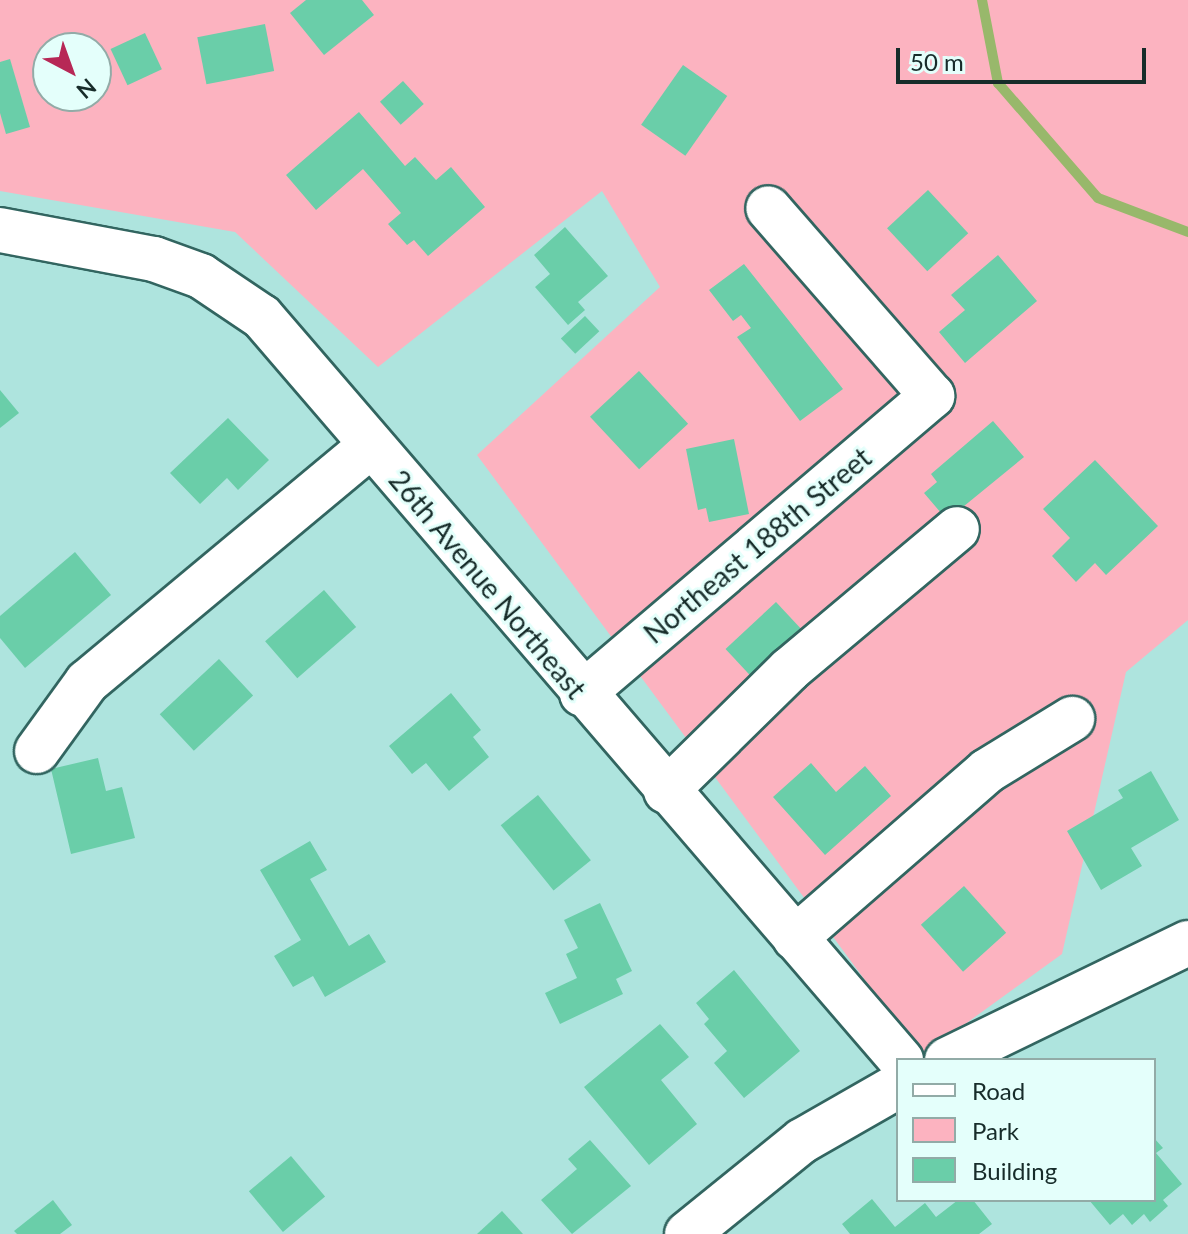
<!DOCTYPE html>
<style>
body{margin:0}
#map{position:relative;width:1188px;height:1234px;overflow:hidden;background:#aee4de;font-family:Lato,sans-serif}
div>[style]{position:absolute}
.green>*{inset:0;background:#fcb3c0}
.stream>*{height:10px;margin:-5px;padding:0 5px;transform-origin:5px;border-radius:5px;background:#98b86b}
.building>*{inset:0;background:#6acea9;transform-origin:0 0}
.roads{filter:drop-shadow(2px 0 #326560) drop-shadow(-2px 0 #326560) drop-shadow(0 2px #326560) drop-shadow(0 -2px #326560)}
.minor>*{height:44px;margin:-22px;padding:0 22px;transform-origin:22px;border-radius:22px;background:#fff}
span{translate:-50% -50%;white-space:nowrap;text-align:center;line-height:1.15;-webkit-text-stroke:6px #e4fffb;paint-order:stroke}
.street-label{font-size:28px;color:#172c2a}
.legend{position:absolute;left:896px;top:1058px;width:260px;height:144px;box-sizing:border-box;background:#e4fffb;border:2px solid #92aba7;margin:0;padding:10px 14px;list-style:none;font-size:24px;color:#172c2a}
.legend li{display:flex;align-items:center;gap:16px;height:40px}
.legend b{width:40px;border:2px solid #92aba7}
.north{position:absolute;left:32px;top:32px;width:80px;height:80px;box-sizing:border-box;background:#e4fffb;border:2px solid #92aba7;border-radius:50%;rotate:139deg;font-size:22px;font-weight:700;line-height:32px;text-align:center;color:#172c2a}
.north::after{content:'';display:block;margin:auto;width:28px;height:36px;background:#b72856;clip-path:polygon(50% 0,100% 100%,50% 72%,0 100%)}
.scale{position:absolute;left:896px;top:48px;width:250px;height:36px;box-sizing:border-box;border:4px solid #172c2a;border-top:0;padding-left:10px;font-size:24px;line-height:28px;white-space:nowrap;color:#172c2a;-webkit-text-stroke:6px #e4fffb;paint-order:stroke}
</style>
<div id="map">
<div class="green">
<div style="clip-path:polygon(evenodd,0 0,1188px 0,1188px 620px,1126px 672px,1062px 954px,921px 1056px,477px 455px,660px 287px,602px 191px,378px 367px,235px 232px,0 191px,0 0,48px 48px,96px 48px,96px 96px,48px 96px,48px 48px)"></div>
</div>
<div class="stream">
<div style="left:982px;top:0;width:85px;rotate:79.1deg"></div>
<div style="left:998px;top:83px;width:152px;rotate:49deg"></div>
<div style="left:1098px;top:198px;width:96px;rotate:20.7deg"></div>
</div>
<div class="building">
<div style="clip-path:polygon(306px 0,362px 0,374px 15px,324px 55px,290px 13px)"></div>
<div style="left:265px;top:24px;width:48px;height:69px;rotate:79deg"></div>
<div style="left:145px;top:33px;width:40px;height:38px;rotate:65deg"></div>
<div style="clip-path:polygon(10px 59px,30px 127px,6px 134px,0 113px,0 62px)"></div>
<div style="left:683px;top:65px;width:54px;height:73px;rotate:35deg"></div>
<div style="left:403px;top:81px;width:31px;height:31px;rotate:48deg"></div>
<div style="clip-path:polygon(359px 112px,405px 166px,415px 157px,436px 180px,451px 167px,485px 207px,428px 256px,414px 240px,407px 245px,388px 224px,401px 213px,363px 169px,316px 210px,286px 175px)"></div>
<div style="left:928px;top:190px;width:59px;height:56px;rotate:47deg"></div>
<div style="clip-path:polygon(565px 227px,608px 276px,578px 302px,585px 310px,568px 325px,535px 287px,550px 274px,534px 255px)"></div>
<div style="clip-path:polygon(998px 255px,1037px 301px,965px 363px,939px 332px,965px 310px,951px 295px)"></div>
<div style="clip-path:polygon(744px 264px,843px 389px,800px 421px,737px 337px,751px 328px,741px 315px,733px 321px,709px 290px)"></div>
<div style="left:585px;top:316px;width:21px;height:33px;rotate:47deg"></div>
<div style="left:639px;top:371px;width:72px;height:67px;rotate:47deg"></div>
<div style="clip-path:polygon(0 390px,19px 413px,0 428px)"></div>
<div style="clip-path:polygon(228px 418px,269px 460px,238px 490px,227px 478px,200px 504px,170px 473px)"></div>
<div style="clip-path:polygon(993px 421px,1024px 457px,947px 520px,924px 493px,937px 482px,931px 474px)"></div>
<div style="clip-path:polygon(734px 439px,749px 514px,709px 522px,706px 508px,698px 510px,686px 449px)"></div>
<div style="clip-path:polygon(1095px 460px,1158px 526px,1106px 575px,1095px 563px,1076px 582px,1052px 556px,1070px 538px,1043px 509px)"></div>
<div style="clip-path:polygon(75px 552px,111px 595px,25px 668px,0 638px,0 616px)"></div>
<div style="left:324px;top:590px;width:49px;height:78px;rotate:49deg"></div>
<div style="left:776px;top:602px;width:41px;height:69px;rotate:47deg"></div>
<div style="left:219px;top:659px;width:50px;height:81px;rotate:47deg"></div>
<div style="clip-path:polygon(451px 693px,481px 730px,473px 737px,489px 757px,449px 791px,426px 763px,412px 774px,389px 746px)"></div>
<div style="clip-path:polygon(98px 758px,106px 791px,122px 787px,135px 838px,71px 854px,51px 769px)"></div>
<div style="clip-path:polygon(811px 763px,836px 792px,865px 766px,891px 796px,825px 855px,773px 797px)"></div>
<div style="clip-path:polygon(1151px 771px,1179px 820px,1131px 848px,1142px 866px,1101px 890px,1067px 831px,1123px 798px,1118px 790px)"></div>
<div style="left:538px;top:795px;width:84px;height:48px;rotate:51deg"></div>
<div style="clip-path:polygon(310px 841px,327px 870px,310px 879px,349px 946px,369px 934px,386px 962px,325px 997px,313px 976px,293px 987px,274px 956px,301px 940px,260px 870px)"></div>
<div style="left:964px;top:886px;width:63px;height:58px;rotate:48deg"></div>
<div style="clip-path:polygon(600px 903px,632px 971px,616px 979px,623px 994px,560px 1024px,545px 993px,577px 978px,566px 954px,578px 948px,564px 920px)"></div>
<div style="clip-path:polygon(734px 970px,800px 1051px,744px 1098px,714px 1063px,727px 1051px,704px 1024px,709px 1019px,696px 1003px)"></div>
<div style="clip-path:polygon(660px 1024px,689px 1057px,661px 1080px,697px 1124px,649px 1165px,584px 1087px)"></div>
<div style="clip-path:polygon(1154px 1138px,1163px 1148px,1156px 1153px,1182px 1184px,1163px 1200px,1168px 1206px,1150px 1222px,1144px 1214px,1132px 1225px,1123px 1214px,1110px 1225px,1089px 1200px,1154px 1200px)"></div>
<div style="clip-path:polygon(590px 1140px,631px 1186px,572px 1234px,541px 1200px,577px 1169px,568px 1159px)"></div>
<div style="left:291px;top:1156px;width:53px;height:55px;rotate:50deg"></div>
<div style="clip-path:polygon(872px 1199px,895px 1227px,925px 1203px,936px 1217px,958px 1200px,973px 1200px,992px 1224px,979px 1234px,850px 1234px,842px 1224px)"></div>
<div style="clip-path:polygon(53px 1200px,72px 1225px,60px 1234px,17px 1234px,14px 1231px)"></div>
<div style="clip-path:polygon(502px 1211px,523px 1234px,477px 1234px)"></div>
</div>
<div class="roads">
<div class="minor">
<div style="left:0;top:230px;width:157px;rotate:10.7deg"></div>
<div style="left:154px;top:259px;width:50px;rotate:19.9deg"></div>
<div style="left:201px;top:276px;width:73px;rotate:33.9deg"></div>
<div style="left:262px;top:317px;width:980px;rotate:49.3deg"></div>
<div style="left:582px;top:694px;width:460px;rotate:-40.4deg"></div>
<div style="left:932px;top:396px;width:249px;rotate:-131.1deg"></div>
<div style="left:37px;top:751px;width:85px;rotate:-54.1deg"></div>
<div style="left:87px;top:682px;width:370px;rotate:-39.8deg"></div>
<div style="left:666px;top:791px;width:173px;rotate:-44.5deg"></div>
<div style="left:789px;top:670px;width:219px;rotate:-40deg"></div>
<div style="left:795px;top:938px;width:254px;rotate:-41deg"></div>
<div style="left:987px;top:771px;width:100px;rotate:-31.5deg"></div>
<div style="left:947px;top:1060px;width:268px;rotate:-25.9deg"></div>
<div style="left:687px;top:1234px;width:148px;rotate:-39deg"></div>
<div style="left:802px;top:1141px;width:111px;rotate:-29.8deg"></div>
</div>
</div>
<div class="street-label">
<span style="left:757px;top:545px;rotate:-40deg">Northeast 188th Street</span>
<span style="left:488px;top:584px;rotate:50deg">26th Avenue Northeast</span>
</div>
<ul class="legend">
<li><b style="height:10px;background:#fff"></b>Road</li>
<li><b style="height:22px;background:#fcb3c0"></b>Park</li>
<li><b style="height:22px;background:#6acea9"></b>Building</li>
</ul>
<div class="north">N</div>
<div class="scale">50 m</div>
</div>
